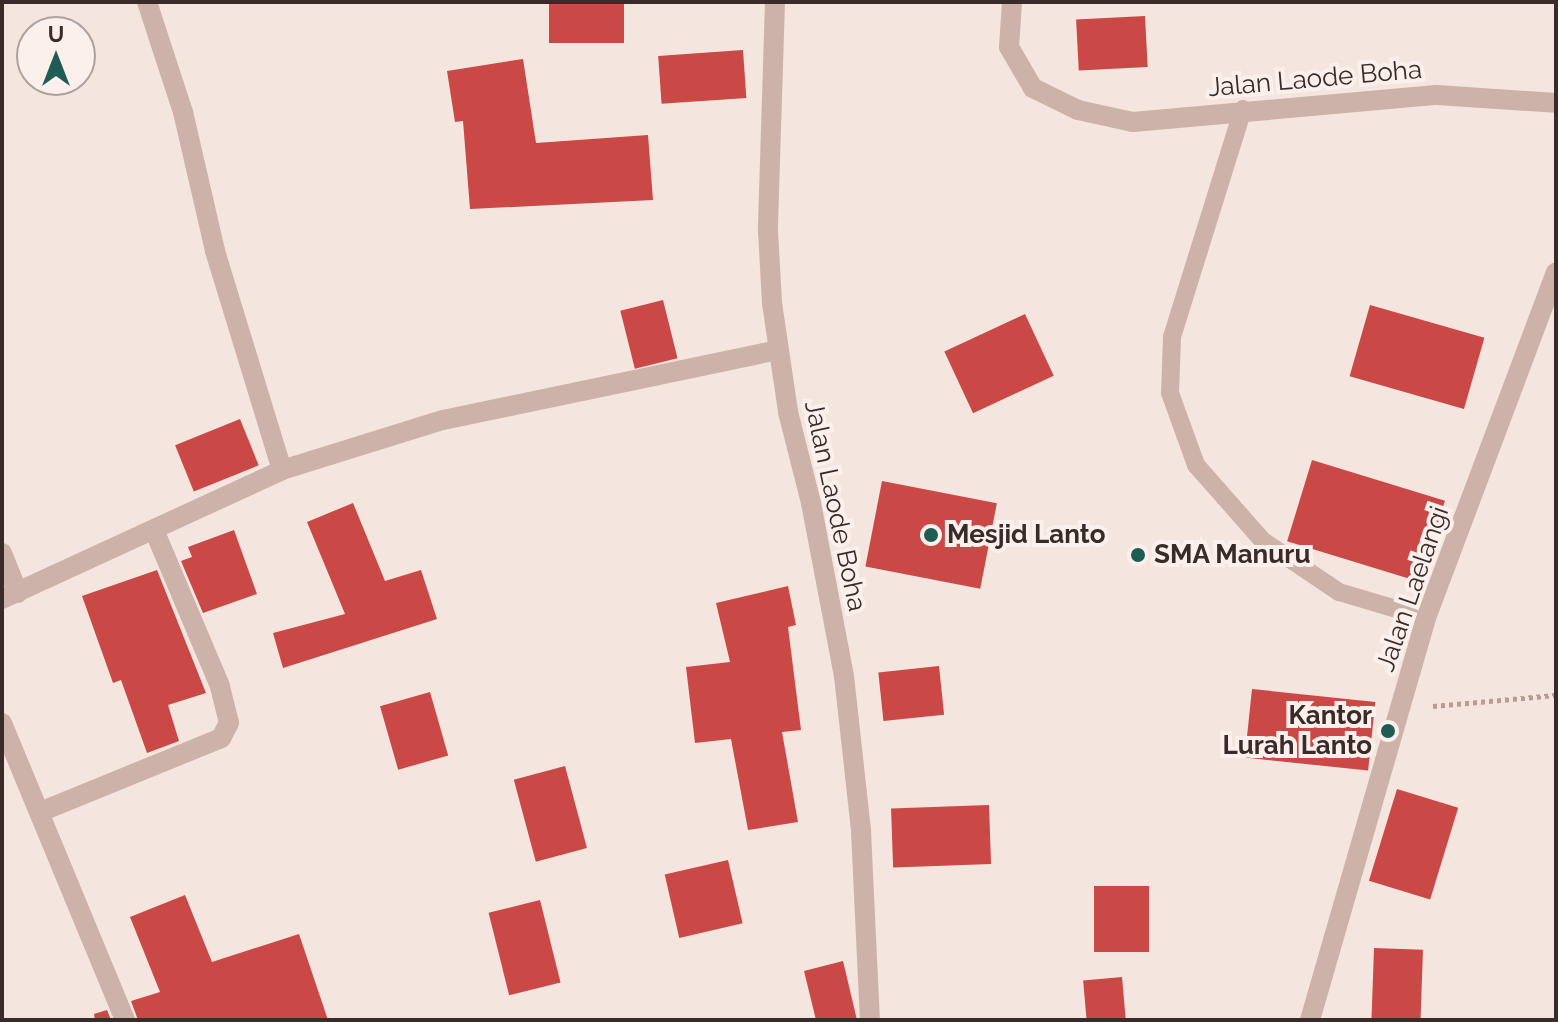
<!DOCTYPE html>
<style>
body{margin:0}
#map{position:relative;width:1558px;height:1022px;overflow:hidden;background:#f4e5de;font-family:Raleway,sans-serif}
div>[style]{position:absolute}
.building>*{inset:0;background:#ca4846;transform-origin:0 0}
.path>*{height:5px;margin-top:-2.5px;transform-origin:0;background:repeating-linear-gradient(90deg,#b99b93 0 4px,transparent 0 8px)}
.lane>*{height:18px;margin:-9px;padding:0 9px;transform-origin:9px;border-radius:9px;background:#cdb2a9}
.street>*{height:20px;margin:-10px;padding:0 10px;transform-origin:10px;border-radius:10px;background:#cdb2a9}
.dots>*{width:22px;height:22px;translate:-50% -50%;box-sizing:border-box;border:4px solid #fbf0eb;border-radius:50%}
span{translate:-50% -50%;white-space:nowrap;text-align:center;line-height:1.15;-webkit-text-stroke:8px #fbf0eb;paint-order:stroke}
.street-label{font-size:26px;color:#3a2b29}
.poi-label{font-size:26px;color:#3a2b29;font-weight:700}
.left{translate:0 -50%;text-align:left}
.right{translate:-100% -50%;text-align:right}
.frame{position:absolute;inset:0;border:4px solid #3a2b29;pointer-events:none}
.north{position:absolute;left:16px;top:16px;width:80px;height:80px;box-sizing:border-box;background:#fbf0eb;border:2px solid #aea19d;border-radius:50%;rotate:0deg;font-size:22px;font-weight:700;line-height:32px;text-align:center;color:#3a2b29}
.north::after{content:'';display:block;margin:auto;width:28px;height:36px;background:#1d5d53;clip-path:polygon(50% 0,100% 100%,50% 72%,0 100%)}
</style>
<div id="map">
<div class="building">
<div style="left:549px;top:2px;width:75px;height:41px"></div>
<div style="left:1145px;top:16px;width:51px;height:69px;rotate:87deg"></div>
<div style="left:743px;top:50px;width:48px;height:85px;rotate:86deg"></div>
<div style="clip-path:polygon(523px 59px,536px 143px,648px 135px,653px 200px,470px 209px,463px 121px,455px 122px,447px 71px)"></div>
<div style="left:663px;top:300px;width:60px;height:44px;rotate:76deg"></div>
<div style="left:1370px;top:305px;width:119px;height:74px;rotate:16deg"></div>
<div style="left:1025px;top:314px;width:68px;height:89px;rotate:65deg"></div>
<div style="left:240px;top:419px;width:50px;height:70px;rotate:68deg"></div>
<div style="left:1312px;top:460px;width:139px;height:85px;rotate:17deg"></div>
<div style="left:882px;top:481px;width:117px;height:87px;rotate:11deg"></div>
<div style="clip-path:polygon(353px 503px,385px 581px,421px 570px,437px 619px,283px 668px,273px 633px,345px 614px,307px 522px)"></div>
<div style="clip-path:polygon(234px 530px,257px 594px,203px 613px,181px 561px,192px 557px,188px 547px)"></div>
<div style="clip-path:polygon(157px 570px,206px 693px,168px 705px,179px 741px,147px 753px,121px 680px,113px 683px,82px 596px)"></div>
<div style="clip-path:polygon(788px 586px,796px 625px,788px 627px,801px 730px,782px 732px,798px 822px,748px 830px,731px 739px,695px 743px,686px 667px,730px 662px,716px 603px)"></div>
<div style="left:939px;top:666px;width:49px;height:61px;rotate:84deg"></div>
<div style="left:1252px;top:689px;width:124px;height:69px;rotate:6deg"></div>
<div style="left:430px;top:692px;width:66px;height:52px;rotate:74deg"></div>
<div style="left:565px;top:766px;width:85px;height:53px;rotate:75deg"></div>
<div style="left:1397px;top:789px;width:64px;height:96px;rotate:17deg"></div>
<div style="left:989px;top:805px;width:59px;height:98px;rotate:88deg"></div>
<div style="left:728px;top:860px;width:65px;height:65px;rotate:77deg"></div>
<div style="left:1094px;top:886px;width:55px;height:66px"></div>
<div style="clip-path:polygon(185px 895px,212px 962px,299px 934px,328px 1020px,138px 1020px,131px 1001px,160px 992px,130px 917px)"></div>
<div style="left:540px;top:900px;width:85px;height:53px;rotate:76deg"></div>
<div style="left:1374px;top:948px;width:49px;height:72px;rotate:2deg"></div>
<div style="clip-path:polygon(843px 961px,857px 1020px,816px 1020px,804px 971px)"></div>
<div style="left:1122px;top:977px;width:43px;height:39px;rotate:85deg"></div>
<div style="clip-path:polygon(107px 1010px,111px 1020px,95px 1020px,94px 1014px)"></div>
</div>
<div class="path">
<div style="left:1433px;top:706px;width:123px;rotate:-5.1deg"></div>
</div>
<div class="lane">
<div style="left:1243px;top:109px;width:239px;rotate:107.3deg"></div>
<div style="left:1172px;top:337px;width:56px;rotate:92deg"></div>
<div style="left:1170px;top:393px;width:77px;rotate:70.1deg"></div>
<div style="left:1196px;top:465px;width:101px;rotate:48.6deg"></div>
<div style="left:1263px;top:541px;width:92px;rotate:33.9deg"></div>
<div style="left:1339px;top:592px;width:91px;rotate:16.6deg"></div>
</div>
<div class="street">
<div style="left:147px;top:2px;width:116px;rotate:71.9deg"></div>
<div style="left:183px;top:112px;width:143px;rotate:77deg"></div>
<div style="left:215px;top:251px;width:229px;rotate:73deg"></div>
<div style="left:775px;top:2px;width:229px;rotate:91.8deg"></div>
<div style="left:768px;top:231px;width:72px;rotate:86.8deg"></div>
<div style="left:772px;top:303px;width:110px;rotate:81.6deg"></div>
<div style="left:788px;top:412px;width:94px;rotate:75.8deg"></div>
<div style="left:811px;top:503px;width:176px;rotate:79.2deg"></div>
<div style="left:844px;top:676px;width:156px;rotate:83.7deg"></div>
<div style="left:861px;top:831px;width:189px;rotate:87.3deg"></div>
<div style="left:1012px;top:2px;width:45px;rotate:93.8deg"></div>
<div style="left:1009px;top:47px;width:48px;rotate:59.7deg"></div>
<div style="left:1033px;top:88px;width:50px;rotate:26.1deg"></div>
<div style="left:1078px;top:110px;width:56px;rotate:12.3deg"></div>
<div style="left:1133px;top:122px;width:305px;rotate:-5.1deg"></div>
<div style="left:1437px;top:95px;width:119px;rotate:3.8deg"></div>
<div style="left:2px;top:553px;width:43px;rotate:68.2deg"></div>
<div style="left:2px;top:599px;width:308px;rotate:-24.7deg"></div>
<div style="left:282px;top:470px;width:169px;rotate:-17.3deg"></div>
<div style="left:443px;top:420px;width:342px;rotate:-11.8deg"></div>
<div style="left:2px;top:723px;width:321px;rotate:67.5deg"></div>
<div style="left:40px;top:812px;width:196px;rotate:-22.2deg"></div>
<div style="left:221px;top:738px;width:17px;rotate:-62deg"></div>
<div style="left:229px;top:723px;width:38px;rotate:-104deg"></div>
<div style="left:220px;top:686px;width:169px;rotate:-112.9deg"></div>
<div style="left:1310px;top:1020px;width:418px;rotate:-73.9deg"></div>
<div style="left:1426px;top:618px;width:369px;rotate:-69.4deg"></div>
</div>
<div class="dots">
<div style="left:931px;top:535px;background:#1d5d53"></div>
<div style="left:1138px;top:555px;background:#1d5d53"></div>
<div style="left:1388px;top:731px;background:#1d5d53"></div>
</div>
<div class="street-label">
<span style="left:1315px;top:79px;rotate:-5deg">Jalan Laode Boha</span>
<span style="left:835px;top:506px;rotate:78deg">Jalan Laode Boha</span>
<span style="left:1413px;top:589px;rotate:-71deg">Jalan Laelangi</span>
</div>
<div class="poi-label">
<span class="left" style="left:947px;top:535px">Mesjid Lanto</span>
<span class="left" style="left:1154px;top:555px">SMA Manuru</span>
<span class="right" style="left:1372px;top:731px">Kantor<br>Lurah Lanto</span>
</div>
<div class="frame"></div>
<div class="north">U</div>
</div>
